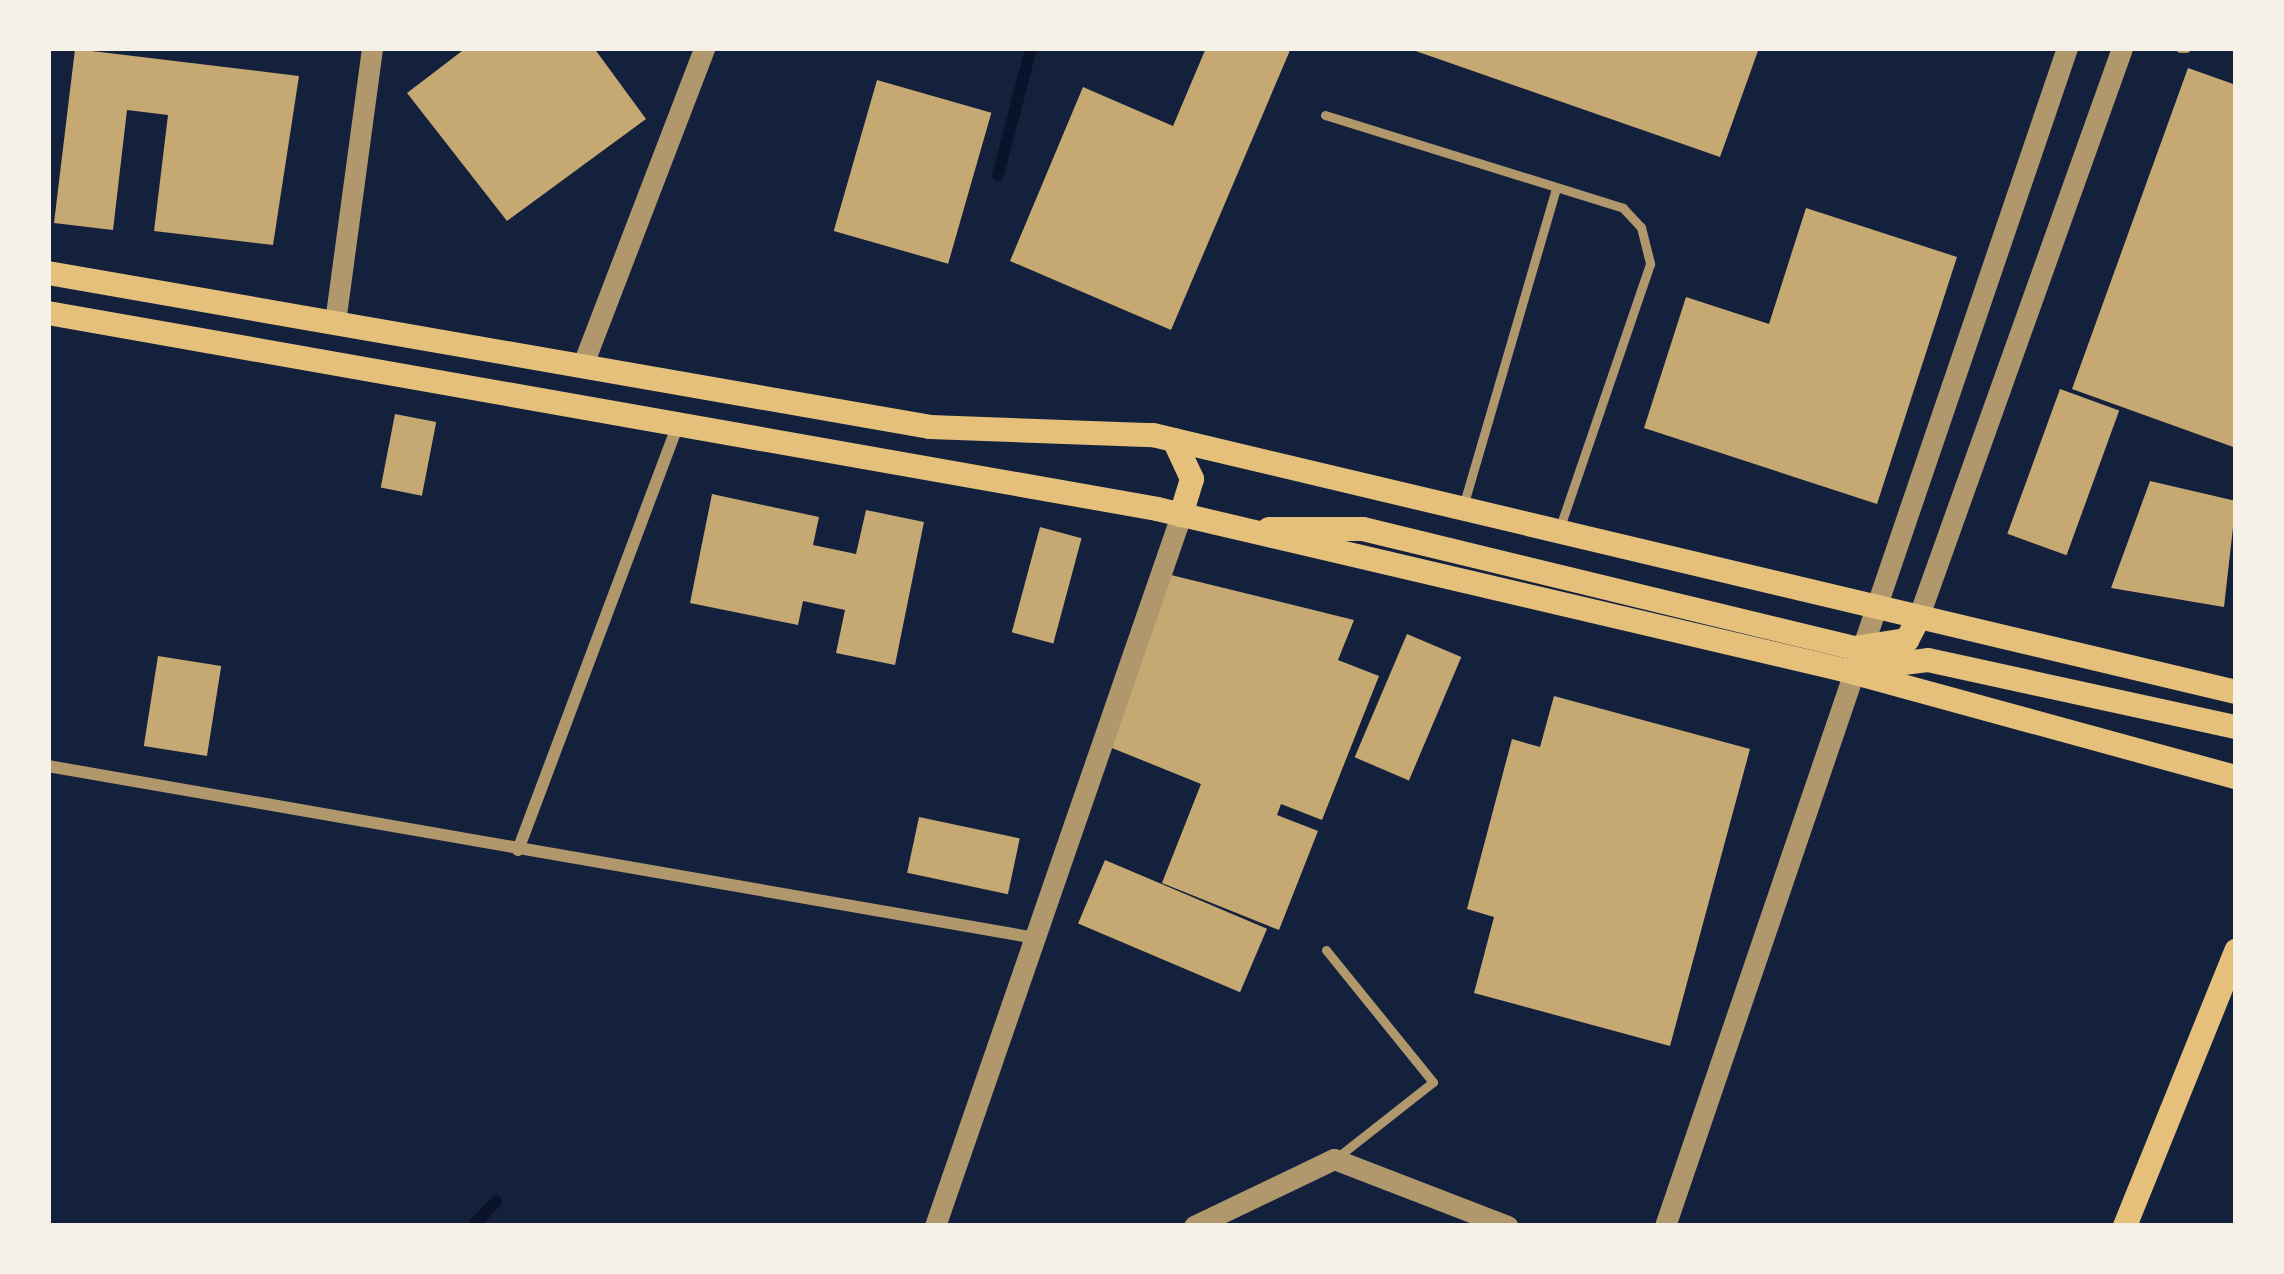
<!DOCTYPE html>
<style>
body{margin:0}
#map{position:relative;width:2284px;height:1274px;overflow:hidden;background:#14213d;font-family:"Asap Condensed",sans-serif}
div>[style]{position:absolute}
.stream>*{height:12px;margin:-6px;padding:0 6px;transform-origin:6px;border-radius:6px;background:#0b132b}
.building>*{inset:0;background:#c6a872;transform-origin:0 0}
.service>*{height:9px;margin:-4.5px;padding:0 4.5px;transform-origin:4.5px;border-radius:4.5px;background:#b1986c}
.minor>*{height:12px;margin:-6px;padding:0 6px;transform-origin:6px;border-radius:6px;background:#b1986c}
.tertiary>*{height:21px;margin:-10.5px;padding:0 10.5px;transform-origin:10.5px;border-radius:10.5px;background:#b1986c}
.secondary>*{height:24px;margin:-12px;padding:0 12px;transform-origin:12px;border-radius:12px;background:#e5c07b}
span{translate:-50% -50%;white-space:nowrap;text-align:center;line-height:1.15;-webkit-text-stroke:12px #f6f1e7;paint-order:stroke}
.frame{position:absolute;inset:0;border:51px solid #f6f1e7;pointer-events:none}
</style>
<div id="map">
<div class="stream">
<div style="left:998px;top:175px;width:131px;rotate:-75.4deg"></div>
<div style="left:473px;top:1226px;width:34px;rotate:-47deg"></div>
</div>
<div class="building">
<div style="clip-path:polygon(466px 48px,594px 48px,646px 119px,507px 221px,407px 93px)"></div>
<div style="clip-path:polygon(1206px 48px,1291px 48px,1171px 330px,1010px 261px,1083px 87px,1173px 126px)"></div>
<div style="clip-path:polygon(1407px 48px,1759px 48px,1720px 157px)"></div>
<div style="clip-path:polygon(75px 49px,299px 76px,273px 245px,154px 231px,168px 115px,127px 110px,113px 230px,54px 223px)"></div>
<div style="clip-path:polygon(2188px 68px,2236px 85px,2236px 448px,2072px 389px)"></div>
<div style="left:877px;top:80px;width:119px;height:157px;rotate:16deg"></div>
<div style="clip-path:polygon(1806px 208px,1957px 257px,1877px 504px,1644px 428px,1686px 297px,1769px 324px)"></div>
<div style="left:2060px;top:389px;width:63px;height:154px;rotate:20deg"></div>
<div style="left:395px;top:414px;width:42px;height:75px;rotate:11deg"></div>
<div style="clip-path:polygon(2150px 481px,2236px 501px,2224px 607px,2111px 588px)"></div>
<div style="clip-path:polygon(712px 494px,819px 517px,813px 545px,856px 554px,866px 510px,924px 522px,895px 665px,836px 653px,845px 610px,803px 601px,798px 625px,690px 603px)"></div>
<div style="left:1040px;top:527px;width:43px;height:109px;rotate:15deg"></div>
<div style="clip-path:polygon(1171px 575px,1354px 620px,1338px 660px,1379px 676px,1322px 820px,1281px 804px,1277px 815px,1318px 831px,1279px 930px,1162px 883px,1201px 784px,1107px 746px)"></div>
<div style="left:1407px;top:634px;width:59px;height:134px;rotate:23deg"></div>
<div style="left:158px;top:656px;width:64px;height:91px;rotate:9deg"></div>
<div style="clip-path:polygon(1554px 696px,1750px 749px,1670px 1046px,1474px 993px,1494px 917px,1467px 909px,1512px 739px,1540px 747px)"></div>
<div style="left:919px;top:817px;width:103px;height:57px;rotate:12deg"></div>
<div style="left:1105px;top:860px;width:176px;height:69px;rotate:23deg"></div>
</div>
<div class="service">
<div style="left:2180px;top:48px;width:6px"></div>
<div style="left:1325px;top:115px;width:312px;rotate:17.3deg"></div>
<div style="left:1623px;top:208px;width:26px;rotate:47deg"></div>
<div style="left:1641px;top:227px;width:38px;rotate:76deg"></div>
<div style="left:1650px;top:264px;width:278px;rotate:108.9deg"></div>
<div style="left:1464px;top:503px;width:324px;rotate:-73.7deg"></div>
<div style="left:1326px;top:950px;width:170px;rotate:51deg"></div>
<div style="left:1433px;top:1082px;width:125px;rotate:141.8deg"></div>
</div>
<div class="minor">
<div style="left:48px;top:766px;width:997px;rotate:9.88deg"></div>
<div style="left:518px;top:850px;width:455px;rotate:-69.4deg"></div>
</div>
<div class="tertiary">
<div style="left:335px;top:322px;width:276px;rotate:-82.3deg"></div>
<div style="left:583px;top:364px;width:338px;rotate:-69deg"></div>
<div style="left:1917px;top:621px;width:609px;rotate:-70.31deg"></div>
<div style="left:935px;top:1226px;width:752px;rotate:-70.91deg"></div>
<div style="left:1194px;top:1226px;width:155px;rotate:-25.6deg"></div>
<div style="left:1334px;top:1159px;width:186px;rotate:21.1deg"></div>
<div style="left:1665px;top:1226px;width:1245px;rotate:-71.16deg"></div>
</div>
<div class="secondary">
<div style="left:48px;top:273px;width:895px;rotate:9.9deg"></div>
<div style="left:930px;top:427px;width:223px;rotate:2.1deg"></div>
<div style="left:1153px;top:435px;width:1113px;rotate:13.35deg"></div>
<div style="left:48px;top:313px;width:1126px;rotate:10.02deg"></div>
<div style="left:1157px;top:509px;width:706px;rotate:13.19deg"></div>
<div style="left:1844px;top:670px;width:406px;rotate:15.3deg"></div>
<div style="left:1174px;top:440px;width:43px;rotate:65.2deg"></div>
<div style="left:1192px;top:479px;width:38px;rotate:107deg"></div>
<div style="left:1269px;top:529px;width:94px"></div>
<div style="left:1363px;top:529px;width:505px;rotate:13.62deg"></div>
<div style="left:1854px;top:648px;width:54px;rotate:-8.6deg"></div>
<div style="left:1907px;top:640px;width:21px;rotate:-62deg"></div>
<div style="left:1863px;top:668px;width:65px;rotate:-7deg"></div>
<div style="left:1928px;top:660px;width:315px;rotate:12.3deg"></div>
<div style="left:2125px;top:1226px;width:297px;rotate:-68deg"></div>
</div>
<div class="frame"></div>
</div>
